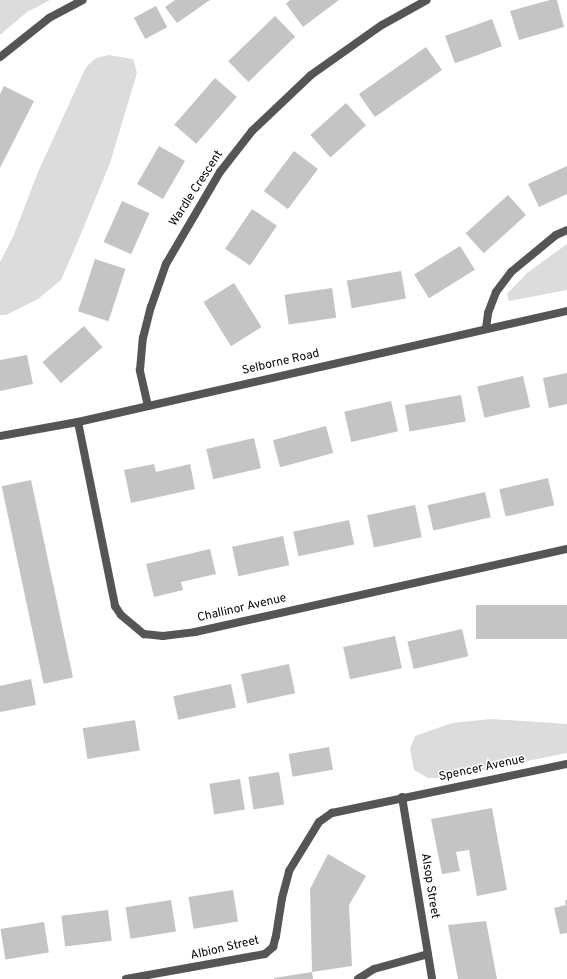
<!DOCTYPE html>
<style>
body{margin:0}
#map{position:relative;width:567px;height:979px;overflow:hidden;background:#fff;font-family:Overpass,sans-serif}
div>[style]{position:absolute}
.green>*{inset:0;background:#dcdcdc}
.building>*{inset:0;background:#c4c4c4;transform-origin:0 0}
.service>*{height:8px;margin:-4px;padding:0 4px;transform-origin:4px;border-radius:4px;background:#555}
.minor>*{height:8px;margin:-4px;padding:0 4px;transform-origin:4px;border-radius:4px;background:#555}
.tertiary>*{height:8px;margin:-4px;padding:0 4px;transform-origin:4px;border-radius:4px;background:#555}
span{translate:-50% -50%;white-space:nowrap;text-align:center;line-height:1.15;-webkit-text-stroke:3px #fff;paint-order:stroke}
.street-label{font-size:12px;color:#000}
</style>
<div id="map">
<div class="green">
<div style="clip-path:polygon(0 0,50px 0,27px 12px,0 35px)"></div>
<div style="clip-path:polygon(109px 55px,133px 59px,137px 73px,110px 163px,78px 241px,61px 280px,38px 299px,6px 315px,0 315px,0 262px,13px 237px,38px 172px,86px 67px,96px 58px)"></div>
<div style="clip-path:polygon(567px 244px,567px 290px,509px 301px,507px 294px,527px 273px)"></div>
<div style="clip-path:polygon(491px 719px,567px 724px,567px 753px,442px 778px,428px 778px,414px 770px,410px 749px,415px 736px,452px 723px)"></div>
</div>
<div class="building">
<div style="clip-path:polygon(175px 0,210px 0,177px 23px,165px 7px)"></div>
<div style="clip-path:polygon(290px 0,339px 0,303px 27px,286px 4px)"></div>
<div style="clip-path:polygon(550px 0,557px 0,564px 27px,519px 40px,510px 11px)"></div>
<div style="left:156px;top:6px;width:24px;height:25px;rotate:62deg"></div>
<div style="left:275px;top:16px;width:29px;height:65px;rotate:46deg"></div>
<div style="left:492px;top:19px;width:29px;height:50px;rotate:70deg"></div>
<div style="left:426px;top:47px;width:28px;height:82px;rotate:55deg"></div>
<div style="left:215px;top:78px;width:29px;height:62px;rotate:41deg"></div>
<div style="clip-path:polygon(4px 86px,34px 101px,0 168px,0 94px)"></div>
<div style="left:346px;top:103px;width:30px;height:48px;rotate:48deg"></div>
<div style="left:159px;top:146px;width:30px;height:44px;rotate:30deg"></div>
<div style="left:294px;top:151px;width:30px;height:50px;rotate:37deg"></div>
<div style="clip-path:polygon(567px 166px,567px 194px,539px 207px,528px 184px)"></div>
<div style="left:508px;top:195px;width:27px;height:57px;rotate:48deg"></div>
<div style="left:122px;top:201px;width:30px;height:45px;rotate:24deg"></div>
<div style="left:252px;top:209px;width:30px;height:48px;rotate:34deg"></div>
<div style="left:460px;top:246px;width:28px;height:54px;rotate:58deg"></div>
<div style="left:95px;top:259px;width:32px;height:55px;rotate:18deg"></div>
<div style="left:401px;top:271px;width:28px;height:55px;rotate:80deg"></div>
<div style="left:234px;top:283px;width:52px;height:36px;rotate:58deg"></div>
<div style="left:332px;top:288px;width:30px;height:48px;rotate:82deg"></div>
<div style="left:84px;top:326px;width:28px;height:55px;rotate:49deg"></div>
<div style="clip-path:polygon(27px 355px,33px 384px,0 391px,0 360px)"></div>
<div style="clip-path:polygon(567px 373px,567px 404px,549px 408px,543px 378px)"></div>
<div style="left:523px;top:376px;width:32px;height:47px;rotate:77deg"></div>
<div style="left:461px;top:395px;width:27px;height:57px;rotate:80deg"></div>
<div style="left:391px;top:401px;width:31px;height:48px;rotate:77deg"></div>
<div style="left:326px;top:426px;width:28px;height:55px;rotate:75deg"></div>
<div style="left:254px;top:438px;width:31px;height:49px;rotate:77deg"></div>
<div style="clip-path:polygon(154px 464px,156px 472px,190px 464px,195px 489px,131px 503px,124px 470px)"></div>
<div style="left:548px;top:478px;width:28px;height:50px;rotate:77deg"></div>
<div style="left:31px;top:480px;width:202px;height:30px;rotate:78deg"></div>
<div style="left:485px;top:492px;width:26px;height:59px;rotate:77deg"></div>
<div style="left:415px;top:505px;width:33px;height:49px;rotate:78deg"></div>
<div style="left:349px;top:520px;width:25px;height:57px;rotate:78deg"></div>
<div style="left:283px;top:536px;width:30px;height:52px;rotate:78deg"></div>
<div style="clip-path:polygon(210px 549px,216px 574px,181px 582px,183px 590px,154px 597px,146px 564px)"></div>
<div style="left:567px;top:605px;width:34px;height:91px;rotate:90deg"></div>
<div style="left:462px;top:629px;width:28px;height:56px;rotate:77deg"></div>
<div style="left:395px;top:636px;width:33px;height:53px;rotate:78deg"></div>
<div style="left:289px;top:664px;width:30px;height:49px;rotate:78deg"></div>
<div style="clip-path:polygon(31px 679px,36px 705px,0 712px,0 686px)"></div>
<div style="left:231px;top:684px;width:24px;height:59px;rotate:78deg"></div>
<div style="left:135px;top:720px;width:31px;height:53px;rotate:81deg"></div>
<div style="left:329px;top:747px;width:23px;height:41px;rotate:80deg"></div>
<div style="left:279px;top:772px;width:33px;height:31px;rotate:81deg"></div>
<div style="left:240px;top:779px;width:31px;height:31px;rotate:81deg"></div>
<div style="clip-path:polygon(492px 808px,507px 890px,477px 896px,469px 850px,456px 852px,460px 871px,442px 874px,431px 819px)"></div>
<div style="clip-path:polygon(328px 854px,366px 876px,349px 905px,352px 966px,312px 972px,310px 889px)"></div>
<div style="left:233px;top:890px;width:32px;height:45px;rotate:81deg"></div>
<div style="left:171px;top:900px;width:32px;height:46px;rotate:81deg"></div>
<div style="clip-path:polygon(565px 900px,567px 900px,567px 933px,560px 934px,554px 908px,566px 905px)"></div>
<div style="left:108px;top:910px;width:31px;height:47px;rotate:83deg"></div>
<div style="clip-path:polygon(486px 921px,497px 979px,458px 979px,448px 925px)"></div>
<div style="left:44px;top:922px;width:31px;height:44px;rotate:81deg"></div>
<div style="clip-path:polygon(312px 972px,313px 979px,274px 979px,274px 978px)"></div>
</div>
<div class="service">
<div style="left:358px;top:979px;width:19px;rotate:-32deg"></div>
<div style="left:374px;top:969px;width:56px;rotate:-15.5deg"></div>
</div>
<div class="minor">
<div style="left:0;top:57px;width:63px;rotate:-38.5deg"></div>
<div style="left:49px;top:18px;width:38px;rotate:-28deg"></div>
<div style="left:486px;top:328px;width:15px;rotate:-82deg"></div>
<div style="left:488px;top:313px;width:22px;rotate:-69deg"></div>
<div style="left:496px;top:292px;width:25px;rotate:-53deg"></div>
<div style="left:511px;top:272px;width:58px;rotate:-39.4deg"></div>
<div style="left:556px;top:235px;width:12px;rotate:-24deg"></div>
<div style="left:148px;top:406px;width:37px;rotate:-103deg"></div>
<div style="left:140px;top:370px;width:32px;rotate:-85deg"></div>
<div style="left:143px;top:338px;width:32px;rotate:-76deg"></div>
<div style="left:151px;top:307px;width:46px;rotate:-70.8deg"></div>
<div style="left:166px;top:264px;width:107px;rotate:-59.6deg"></div>
<div style="left:220px;top:172px;width:52px;rotate:-52deg"></div>
<div style="left:252px;top:131px;width:81px;rotate:-43.5deg"></div>
<div style="left:311px;top:75px;width:87px;rotate:-35.2deg"></div>
<div style="left:382px;top:25px;width:51px;rotate:-29.1deg"></div>
<div style="left:78px;top:422px;width:188px;rotate:78.6deg"></div>
<div style="left:115px;top:606px;width:11px;rotate:56deg"></div>
<div style="left:121px;top:615px;width:30px;rotate:40deg"></div>
<div style="left:144px;top:634px;width:19px;rotate:6deg"></div>
<div style="left:163px;top:636px;width:32px;rotate:-7deg"></div>
<div style="left:195px;top:632px;width:381px;rotate:-12.6deg"></div>
<div style="left:402px;top:797px;width:184px;rotate:80.6deg"></div>
<div style="left:126px;top:979px;width:141px;rotate:-10.2deg"></div>
<div style="left:265px;top:954px;width:11px;rotate:-41deg"></div>
<div style="left:273px;top:947px;width:11px;rotate:-75deg"></div>
<div style="left:276px;top:936px;width:38px;rotate:-81deg"></div>
<div style="left:282px;top:898px;width:28px;rotate:-75deg"></div>
<div style="left:289px;top:871px;width:57px;rotate:-58.5deg"></div>
<div style="left:319px;top:822px;width:16px;rotate:-35deg"></div>
<div style="left:332px;top:813px;width:240px;rotate:-11.8deg"></div>
</div>
<div class="tertiary">
<div style="left:0;top:436px;width:79px;rotate:-10.2deg"></div>
<div style="left:78px;top:422px;width:501px;rotate:-12.79deg"></div>
</div>
<div class="street-label">
<span style="left:197px;top:189px;rotate:-57deg">Wardle Crescent</span>
<span style="left:281px;top:363px;rotate:-13deg">Selborne Road</span>
<span style="left:242px;top:609px;rotate:-13deg">Challinor Avenue</span>
<span style="left:482px;top:769px;rotate:-12deg">Spencer Avenue</span>
<span style="left:429px;top:886px;rotate:81deg">Alsop Street</span>
<span style="left:225px;top:949px;rotate:-13deg">Albion Street</span>
</div>
</div>
